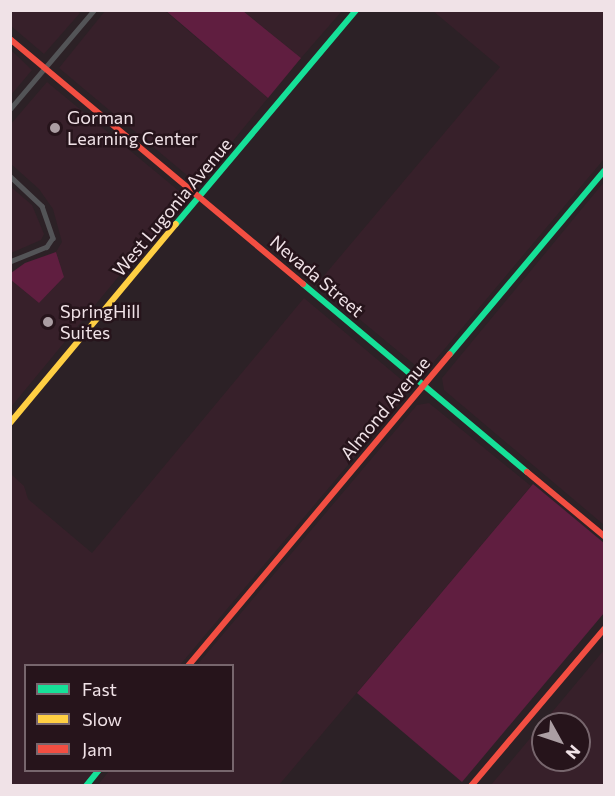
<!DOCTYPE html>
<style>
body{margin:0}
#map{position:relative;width:615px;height:796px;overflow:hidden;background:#2c2126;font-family:Commissioner,sans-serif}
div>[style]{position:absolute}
.built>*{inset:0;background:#37202a}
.green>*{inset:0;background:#601e40}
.street>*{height:4.5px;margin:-2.25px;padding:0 2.25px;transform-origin:2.25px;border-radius:2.25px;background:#535457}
.fast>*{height:6px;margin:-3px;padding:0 3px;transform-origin:3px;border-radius:3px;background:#16e098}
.slow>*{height:6px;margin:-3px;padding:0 3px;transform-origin:3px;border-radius:3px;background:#ffcf43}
.jam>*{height:6px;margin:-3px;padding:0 3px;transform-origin:3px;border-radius:3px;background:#f24e42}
.dots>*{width:16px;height:16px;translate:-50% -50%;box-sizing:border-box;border:3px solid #26141b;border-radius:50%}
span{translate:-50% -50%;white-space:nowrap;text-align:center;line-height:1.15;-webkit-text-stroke:5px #26141b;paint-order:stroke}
.poi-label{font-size:18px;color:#f0e2e7}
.left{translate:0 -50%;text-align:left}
.street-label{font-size:18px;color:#f0e2e7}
.frame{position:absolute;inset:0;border:12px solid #f0e2e7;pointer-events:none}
.legend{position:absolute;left:24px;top:664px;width:210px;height:108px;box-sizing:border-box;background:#26141b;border:2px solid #77666d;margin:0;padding:8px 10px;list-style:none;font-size:18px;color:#f0e2e7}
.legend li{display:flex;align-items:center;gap:12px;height:30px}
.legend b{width:30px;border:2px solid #77666d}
.north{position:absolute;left:531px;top:712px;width:60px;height:60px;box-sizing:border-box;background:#26141b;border:2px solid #77666d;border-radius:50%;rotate:130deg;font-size:16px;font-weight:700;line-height:24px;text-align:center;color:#f0e2e7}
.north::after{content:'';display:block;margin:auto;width:21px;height:27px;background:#ab9ea3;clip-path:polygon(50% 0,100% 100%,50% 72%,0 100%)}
</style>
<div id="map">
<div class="built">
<div style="clip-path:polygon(77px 11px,80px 13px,44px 54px,11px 26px,12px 11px)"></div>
<div style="clip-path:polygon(105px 11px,165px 11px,268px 98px,200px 181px,195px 182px,59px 68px)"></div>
<div style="clip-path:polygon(243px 11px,342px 11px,301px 58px)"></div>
<div style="clip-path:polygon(433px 11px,604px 11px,604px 159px,431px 365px,423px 367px,416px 366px,317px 284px,500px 67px)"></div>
<div style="clip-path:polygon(11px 50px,32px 70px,11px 95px)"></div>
<div style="clip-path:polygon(47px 82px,185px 196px,11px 407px,11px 280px,39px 303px,64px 277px,56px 252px,62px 242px,53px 209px,39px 189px,11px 164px,11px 124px)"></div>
<div style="clip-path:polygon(604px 182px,604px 525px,444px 390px,442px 378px)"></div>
<div style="clip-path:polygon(11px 187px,32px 205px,44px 234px,41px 240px,11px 253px)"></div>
<div style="clip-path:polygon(304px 298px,403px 381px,405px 397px,180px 665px,26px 666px,26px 770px,94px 771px,82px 785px,14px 785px,10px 783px,11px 474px,24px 486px,28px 499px,92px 553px)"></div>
<div style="clip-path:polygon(429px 403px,531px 486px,279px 785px,97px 786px,109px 771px,232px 770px,232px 666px,197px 665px,417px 405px)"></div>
<div style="clip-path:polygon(evenodd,604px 650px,604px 785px,491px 785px,553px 711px,604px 650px,543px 724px,579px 724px,579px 760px,543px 760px,543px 724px)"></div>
</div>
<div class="green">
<div style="clip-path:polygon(165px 10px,243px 11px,301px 58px,268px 98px)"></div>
<div style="clip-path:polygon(56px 252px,64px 277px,39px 303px,11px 280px,11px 273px,25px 263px)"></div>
<div style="clip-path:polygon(533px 484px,604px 543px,604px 613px,462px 782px,357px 693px)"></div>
</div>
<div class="street">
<div style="left:10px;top:109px;width:130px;rotate:-49.7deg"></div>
<div style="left:10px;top:176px;width:44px;rotate:43.2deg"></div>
<div style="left:42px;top:206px;width:34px;rotate:71deg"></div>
<div style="left:53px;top:238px;width:11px;rotate:124deg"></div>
<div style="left:47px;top:247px;width:40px;rotate:158deg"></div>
</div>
<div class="fast">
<div style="left:176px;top:224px;width:280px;rotate:-49.9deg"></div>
<div style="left:303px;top:284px;width:292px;rotate:40deg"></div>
<div style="left:450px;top:354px;width:239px;rotate:-49.9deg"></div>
<div style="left:86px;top:786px;width:21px;rotate:-51deg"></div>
</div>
<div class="slow">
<div style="left:10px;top:423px;width:259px;rotate:-50.2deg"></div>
</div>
<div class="jam">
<div style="left:10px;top:39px;width:382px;rotate:39.9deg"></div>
<div style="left:527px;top:472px;width:100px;rotate:39.7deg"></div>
<div style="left:188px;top:666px;width:407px;rotate:-50deg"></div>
<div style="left:471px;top:786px;width:206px;rotate:-49.7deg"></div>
</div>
<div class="dots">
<div style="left:55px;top:128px;background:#ab9ea3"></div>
<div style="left:48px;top:322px;background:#ab9ea3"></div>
</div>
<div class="poi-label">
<span class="left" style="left:67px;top:128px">Gorman<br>Learning Center</span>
<span class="left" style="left:60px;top:322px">SpringHill<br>Suites</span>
</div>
<div class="street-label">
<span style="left:172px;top:207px;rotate:-50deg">West Lugonia Avenue</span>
<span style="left:317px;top:276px;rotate:40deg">Nevada Street</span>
<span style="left:385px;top:408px;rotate:-50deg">Almond Avenue</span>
</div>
<div class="frame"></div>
<ul class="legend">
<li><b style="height:8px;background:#16e098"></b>Fast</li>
<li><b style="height:8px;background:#ffcf43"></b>Slow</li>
<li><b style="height:8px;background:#f24e42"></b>Jam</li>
</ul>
<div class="north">N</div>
</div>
